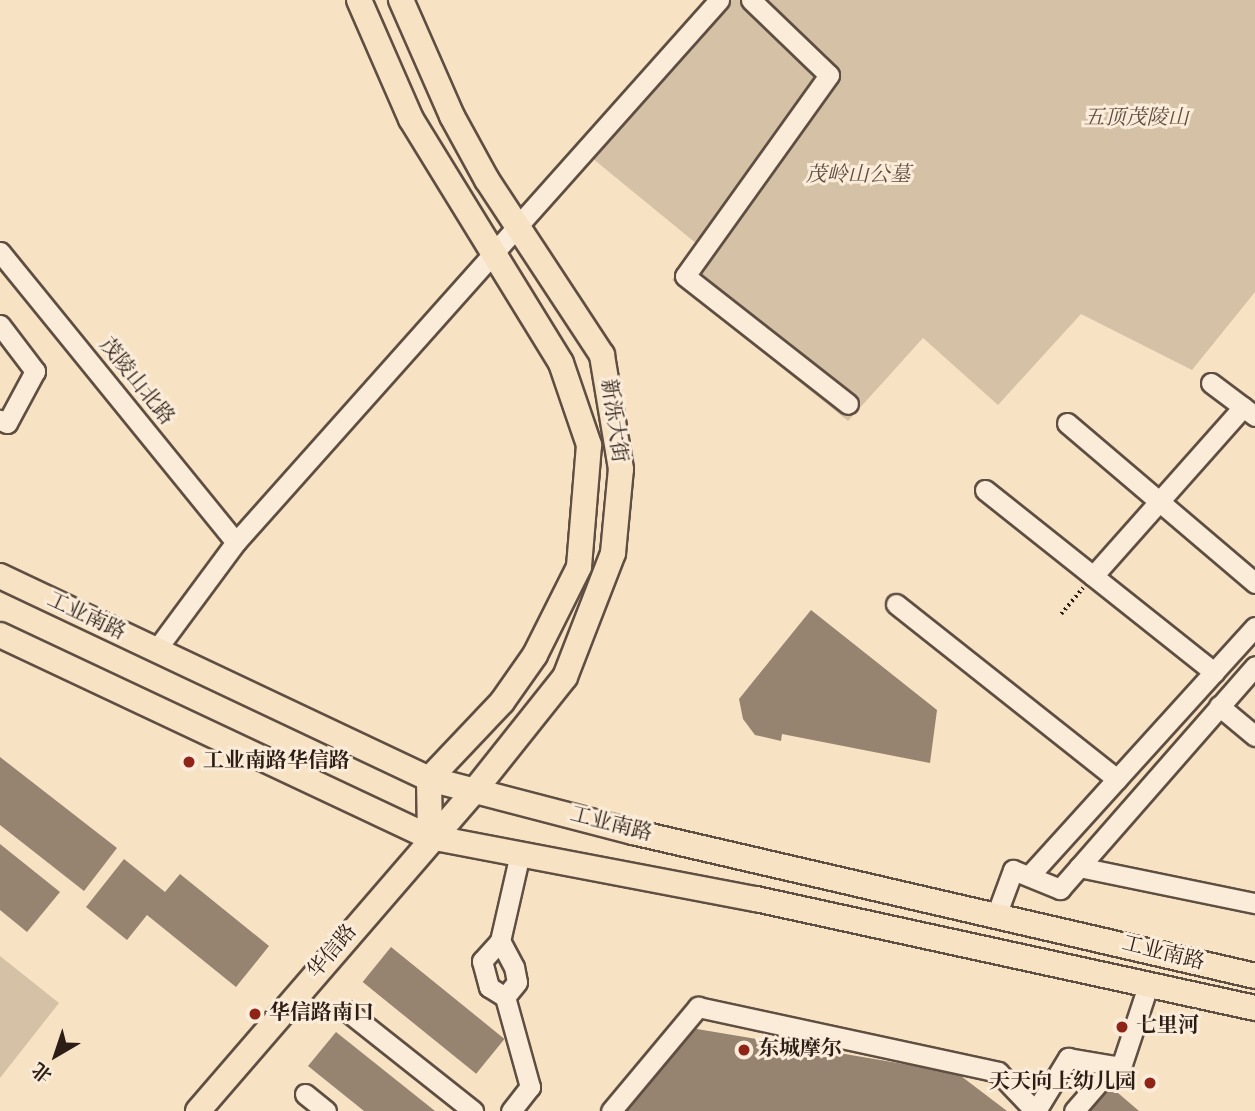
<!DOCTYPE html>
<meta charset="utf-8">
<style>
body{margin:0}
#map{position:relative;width:1255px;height:1111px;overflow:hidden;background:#f8e2c4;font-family:Vollkorn,"Noto Serif SC",serif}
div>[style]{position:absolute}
.green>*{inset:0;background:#d5c1a6}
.building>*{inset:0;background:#968370;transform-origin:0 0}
.path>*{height:3.5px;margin-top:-1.75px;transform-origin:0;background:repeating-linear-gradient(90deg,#2c1d16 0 2px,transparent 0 5.5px)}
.roads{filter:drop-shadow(2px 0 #5f4e42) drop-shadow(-2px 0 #5f4e42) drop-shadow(0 2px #5f4e42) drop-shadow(0 -2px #5f4e42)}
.minor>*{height:19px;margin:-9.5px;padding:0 9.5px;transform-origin:9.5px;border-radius:9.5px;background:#faecd9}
.major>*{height:24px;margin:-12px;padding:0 12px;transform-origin:12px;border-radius:12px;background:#f8e2c4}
.dots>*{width:19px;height:19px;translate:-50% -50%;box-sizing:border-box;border:4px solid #faecd9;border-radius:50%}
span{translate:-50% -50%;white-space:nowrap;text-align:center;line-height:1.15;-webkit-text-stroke:6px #faecd9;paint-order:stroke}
.park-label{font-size:21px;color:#5f4e41;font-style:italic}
.street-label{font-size:21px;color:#2c1d16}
.poi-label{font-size:21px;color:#2c1d16;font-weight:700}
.left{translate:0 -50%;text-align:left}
.right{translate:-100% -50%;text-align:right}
.north{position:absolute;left:21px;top:1020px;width:70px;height:70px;-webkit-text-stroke:5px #faecd9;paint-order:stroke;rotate:219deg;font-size:19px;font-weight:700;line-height:28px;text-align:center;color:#2c1d16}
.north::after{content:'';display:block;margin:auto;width:24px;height:32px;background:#2c1d16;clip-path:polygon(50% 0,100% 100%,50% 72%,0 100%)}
</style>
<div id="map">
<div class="green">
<div style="clip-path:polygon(719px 0,1255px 0,1255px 292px,1192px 370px,1081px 314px,998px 405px,923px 338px,848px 421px,672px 280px,697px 244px,592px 158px)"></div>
<div style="clip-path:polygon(0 956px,59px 1003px,0 1078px)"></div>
</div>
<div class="building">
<div style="clip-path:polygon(811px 610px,937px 710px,930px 763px,782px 734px,781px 741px,755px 735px,743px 719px,739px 699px)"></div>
<div style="clip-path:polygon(0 757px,117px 848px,84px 891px,0 825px)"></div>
<div style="clip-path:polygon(0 844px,60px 892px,27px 932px,0 910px)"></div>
<div style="clip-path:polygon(124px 859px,165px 892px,180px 874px,269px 946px,236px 987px,147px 915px,127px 940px,86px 907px)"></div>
<div style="left:391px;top:947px;width:146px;height:45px;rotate:39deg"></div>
<div style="clip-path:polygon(685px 1027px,957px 1073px,1007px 1111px,620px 1111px)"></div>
<div style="clip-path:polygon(336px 1032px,435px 1111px,364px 1111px,308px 1066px)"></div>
<div style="clip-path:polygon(1097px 1075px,1139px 1111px,1067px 1111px)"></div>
</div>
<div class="path">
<div style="left:1061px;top:614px;width:34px;rotate:-50deg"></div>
</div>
<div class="roads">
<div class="minor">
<div style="left:751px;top:0;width:108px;rotate:43.9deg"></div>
<div style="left:829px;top:75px;width:247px;rotate:125.6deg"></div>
<div style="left:685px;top:276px;width:207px;rotate:38.1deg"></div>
<div style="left:0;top:252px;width:374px;rotate:50.9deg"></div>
<div style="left:0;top:325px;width:58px;rotate:52.7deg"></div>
<div style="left:35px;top:371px;width:59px;rotate:118.3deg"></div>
<div style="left:7px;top:423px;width:8px;rotate:-157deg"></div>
<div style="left:1211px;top:383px;width:55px;rotate:36.9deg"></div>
<div style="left:1067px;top:423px;width:247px;rotate:40.4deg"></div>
<div style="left:985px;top:490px;width:293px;rotate:38.5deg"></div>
<div style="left:1093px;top:576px;width:226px;rotate:-48.4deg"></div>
<div style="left:896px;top:604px;width:282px;rotate:38.4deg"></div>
<div style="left:156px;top:650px;width:134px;rotate:-53.5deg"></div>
<div style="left:236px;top:542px;width:726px;rotate:-48.29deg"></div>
<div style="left:1219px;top:706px;width:47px;rotate:39.8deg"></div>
<div style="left:1079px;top:867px;width:180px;rotate:11.6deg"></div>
<div style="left:1029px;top:876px;width:336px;rotate:-47.8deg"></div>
<div style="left:997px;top:913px;width:46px;rotate:-69.6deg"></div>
<div style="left:1013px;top:870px;width:51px;rotate:22deg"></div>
<div style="left:1060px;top:889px;width:296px;rotate:-48.8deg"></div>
<div style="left:500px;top:941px;width:27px;rotate:132deg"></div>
<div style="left:482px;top:961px;width:27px;rotate:75deg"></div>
<div style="left:489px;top:987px;width:19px;rotate:32deg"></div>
<div style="left:347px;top:1011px;width:161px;rotate:38.4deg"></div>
<div style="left:305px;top:1094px;width:27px;rotate:39deg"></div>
<div style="left:1037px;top:1109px;width:60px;rotate:-58.7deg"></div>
<div style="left:1068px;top:1058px;width:54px;rotate:9.6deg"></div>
<div style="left:1121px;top:1067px;width:85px;rotate:-71.6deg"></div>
<div style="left:511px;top:1111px;width:31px;rotate:-52deg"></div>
<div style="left:530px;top:1087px;width:93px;rotate:-105.5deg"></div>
<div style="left:505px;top:997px;width:19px;rotate:-51deg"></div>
<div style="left:517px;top:982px;width:15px;rotate:-101deg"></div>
<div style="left:514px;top:967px;width:30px;rotate:-118deg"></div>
<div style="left:500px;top:941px;width:89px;rotate:-77.1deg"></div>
<div style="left:611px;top:1111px;width:136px;rotate:-50.1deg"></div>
<div style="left:698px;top:1007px;width:307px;rotate:12.2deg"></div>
<div style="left:998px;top:1072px;width:54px;rotate:46.5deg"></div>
<div style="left:1074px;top:1111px;width:60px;rotate:-49.1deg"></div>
</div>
<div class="major">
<div style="left:359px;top:0;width:130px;rotate:66.4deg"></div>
<div style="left:411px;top:119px;width:286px;rotate:58.4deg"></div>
<div style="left:561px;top:363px;width:87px;rotate:71.1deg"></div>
<div style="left:589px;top:445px;width:122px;rotate:94.7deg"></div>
<div style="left:579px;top:567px;width:98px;rotate:116.6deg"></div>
<div style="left:535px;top:655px;width:57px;rotate:125.1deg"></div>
<div style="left:502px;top:702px;width:106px;rotate:133.5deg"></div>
<div style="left:0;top:576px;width:475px;rotate:25.3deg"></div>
<div style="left:429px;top:779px;width:211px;rotate:14.6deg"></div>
<div style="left:633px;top:832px;width:638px;rotate:13.03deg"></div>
<div style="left:0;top:635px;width:475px;rotate:25.2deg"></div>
<div style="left:430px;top:837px;width:332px;rotate:10.8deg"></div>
<div style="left:756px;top:899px;width:511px;rotate:12.32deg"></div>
<div style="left:429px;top:779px;width:58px;rotate:89deg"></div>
<div style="left:198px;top:1111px;width:424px;rotate:-49.2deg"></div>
<div style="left:475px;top:790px;width:144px;rotate:-51.5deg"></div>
<div style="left:565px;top:677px;width:133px;rotate:-68.8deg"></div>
<div style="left:613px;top:553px;width:84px;rotate:-84.6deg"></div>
<div style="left:621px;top:469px;width:116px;rotate:-99.5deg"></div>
<div style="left:602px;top:355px;width:209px;rotate:-123.3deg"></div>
<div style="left:487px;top:180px;width:73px;rotate:-118.7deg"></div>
<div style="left:452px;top:116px;width:127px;rotate:-113.7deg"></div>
</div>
</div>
<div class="dots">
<div style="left:189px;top:762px;background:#8f2418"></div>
<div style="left:255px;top:1014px;background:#8f2418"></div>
<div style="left:1122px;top:1027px;background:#8f2418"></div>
<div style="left:744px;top:1050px;background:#8f2418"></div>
<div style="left:1150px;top:1083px;background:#8f2418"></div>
</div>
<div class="park-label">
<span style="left:1136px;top:119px">五顶茂陵山</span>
<span style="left:858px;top:176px">茂岭山公墓</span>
</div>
<div class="street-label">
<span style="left:136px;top:382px;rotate:51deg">茂陵山北路</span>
<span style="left:613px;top:421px;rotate:82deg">新泺大街</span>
<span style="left:86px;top:617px;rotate:25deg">工业南路</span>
<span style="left:611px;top:825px;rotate:14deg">工业南路</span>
<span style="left:333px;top:952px;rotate:-50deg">华信路</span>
<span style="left:1163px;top:954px;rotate:14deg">工业南路</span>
</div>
<div class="poi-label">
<span class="left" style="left:203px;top:762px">工业南路华信路</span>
<span class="left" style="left:269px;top:1014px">华信路南口</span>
<span class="left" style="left:1136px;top:1027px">七里河</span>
<span class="left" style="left:758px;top:1050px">东城摩尔</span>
<span class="right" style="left:1136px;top:1083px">天天向上幼儿园</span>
</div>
<div class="north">北</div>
</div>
